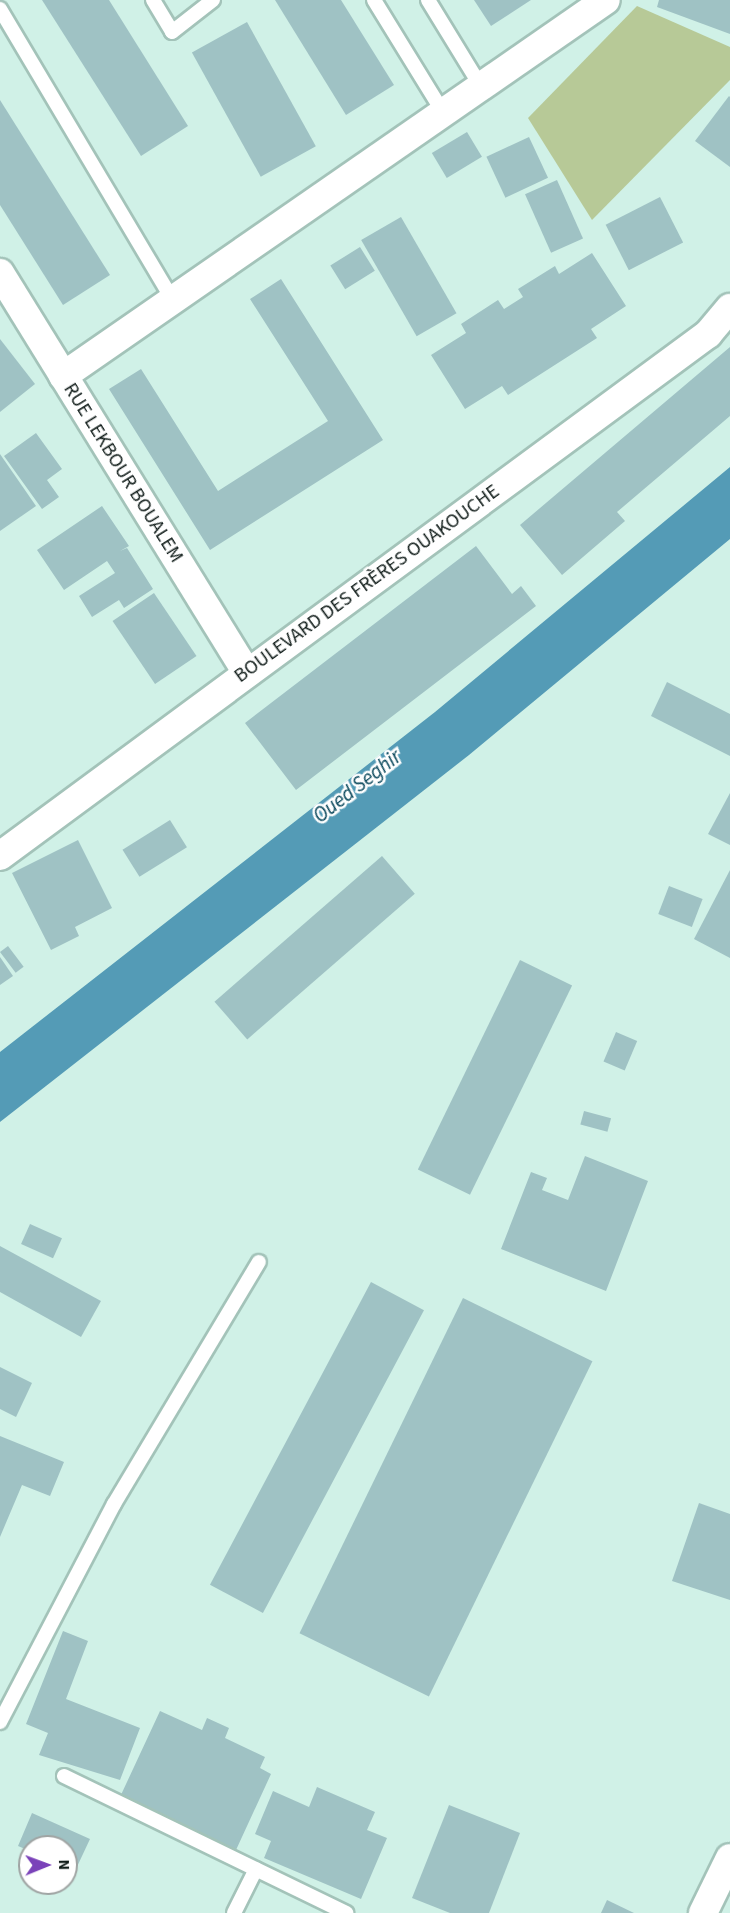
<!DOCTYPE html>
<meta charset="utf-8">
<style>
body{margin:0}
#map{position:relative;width:730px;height:1913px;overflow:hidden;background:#d0f1e7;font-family:"Source Sans 3",sans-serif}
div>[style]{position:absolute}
.green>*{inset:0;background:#b7c997}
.water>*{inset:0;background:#549bb6}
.building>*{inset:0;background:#9fc2c4;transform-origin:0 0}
.roads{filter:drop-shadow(2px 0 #a3c3b9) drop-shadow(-2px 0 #a3c3b9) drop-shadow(0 2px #a3c3b9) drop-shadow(0 -2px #a3c3b9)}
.service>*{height:14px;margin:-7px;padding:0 7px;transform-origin:7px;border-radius:7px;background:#fff}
.minor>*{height:28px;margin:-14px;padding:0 14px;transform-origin:14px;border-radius:14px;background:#fff}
span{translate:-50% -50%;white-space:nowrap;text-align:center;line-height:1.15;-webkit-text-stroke:5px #fff;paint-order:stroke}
.street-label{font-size:20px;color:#101c19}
.water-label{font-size:21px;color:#0a485c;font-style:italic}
.north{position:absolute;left:18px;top:1835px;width:60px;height:60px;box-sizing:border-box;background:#fff;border:2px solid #9fa4a3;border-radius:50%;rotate:89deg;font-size:16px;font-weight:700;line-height:24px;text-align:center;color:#101c19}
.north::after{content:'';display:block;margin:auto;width:21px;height:27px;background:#7a42b9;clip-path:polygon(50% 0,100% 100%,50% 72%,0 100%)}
</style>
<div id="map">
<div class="green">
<div style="clip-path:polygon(637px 6px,730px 47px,730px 80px,592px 220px,528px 118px)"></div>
</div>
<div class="water">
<div style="clip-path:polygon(730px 467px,730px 539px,469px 755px,0 1122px,0 1052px,435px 712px)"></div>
</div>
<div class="building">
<div style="clip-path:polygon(42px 0,109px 0,188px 126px,141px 156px)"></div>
<div style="clip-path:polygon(275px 0,341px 0,394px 85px,346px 115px)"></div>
<div style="clip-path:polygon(474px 0,531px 0,491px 26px)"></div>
<div style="clip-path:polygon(659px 0,730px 0,730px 34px,657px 7px)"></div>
<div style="left:247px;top:22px;width:142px;height:63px;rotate:61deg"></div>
<div style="clip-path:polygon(729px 96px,730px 97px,730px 167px,695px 141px)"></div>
<div style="clip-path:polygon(0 100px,110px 275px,63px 305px,0 205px)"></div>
<div style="left:467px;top:132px;width:29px;height:41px;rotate:59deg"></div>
<div style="left:529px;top:137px;width:45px;height:47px;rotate:65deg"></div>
<div style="left:557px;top:180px;width:64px;height:35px;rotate:66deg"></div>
<div style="left:660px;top:197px;width:51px;height:61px;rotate:63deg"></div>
<div style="left:401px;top:217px;width:111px;height:46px;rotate:60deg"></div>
<div style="left:360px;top:247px;width:28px;height:35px;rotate:58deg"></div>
<div style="clip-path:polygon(592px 253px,626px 306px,591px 329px,597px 338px,508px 395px,502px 386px,465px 409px,431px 355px,466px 333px,461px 324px,498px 300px,504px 309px,523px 297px,518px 289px,555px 266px,559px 274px)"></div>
<div style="clip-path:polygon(281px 279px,383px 440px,210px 550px,109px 389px,141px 369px,218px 491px,328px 421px,250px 299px)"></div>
<div style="clip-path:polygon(0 339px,35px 384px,0 412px)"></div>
<div style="clip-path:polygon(730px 347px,730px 416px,617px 512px,625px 521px,562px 575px,520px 525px)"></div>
<div style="clip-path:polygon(36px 433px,62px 469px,47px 480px,59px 497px,42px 509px,4px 456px)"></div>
<div style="clip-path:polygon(0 454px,36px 506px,0 531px)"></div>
<div style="clip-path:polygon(102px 506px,129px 546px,120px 551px,127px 548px,153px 589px,124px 608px,119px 600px,92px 617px,79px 596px,115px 573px,107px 561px,64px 590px,37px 550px)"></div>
<div style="clip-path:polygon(476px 546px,512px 594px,521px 586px,536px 606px,296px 790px,245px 723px)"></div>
<div style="left:154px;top:593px;width:76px;height:50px;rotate:56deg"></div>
<div style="clip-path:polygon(667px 682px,730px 714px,730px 756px,651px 716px)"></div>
<div style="clip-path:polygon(730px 793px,730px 845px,708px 834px)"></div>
<div style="left:170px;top:820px;width:32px;height:56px;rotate:58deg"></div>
<div style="clip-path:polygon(78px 840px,112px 908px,75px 927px,79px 936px,51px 950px,12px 873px)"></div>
<div style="left:382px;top:856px;width:50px;height:222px;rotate:49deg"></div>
<div style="clip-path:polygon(730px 870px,730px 958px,694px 939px)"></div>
<div style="left:669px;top:886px;width:36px;height:30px;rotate:21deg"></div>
<div style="left:8px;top:946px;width:26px;height:10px;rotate:53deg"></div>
<div style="clip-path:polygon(0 957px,13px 976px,0 985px)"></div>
<div style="left:520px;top:960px;width:58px;height:233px;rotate:26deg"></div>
<div style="left:616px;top:1032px;width:23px;height:32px;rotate:23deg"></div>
<div style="left:584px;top:1111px;width:28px;height:14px;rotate:15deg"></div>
<div style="clip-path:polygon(585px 1156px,648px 1181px,606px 1291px,501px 1249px,531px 1172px,547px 1178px,542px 1190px,568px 1200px)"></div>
<div style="left:30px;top:1224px;width:35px;height:22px;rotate:24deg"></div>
<div style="clip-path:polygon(0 1246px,101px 1301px,81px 1337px,0 1292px)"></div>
<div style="left:371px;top:1282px;width:60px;height:343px;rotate:28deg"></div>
<div style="left:463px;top:1298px;width:144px;height:373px;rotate:26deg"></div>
<div style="clip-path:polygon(0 1367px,32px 1383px,16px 1417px,0 1409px)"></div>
<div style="clip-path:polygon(0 1436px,64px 1462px,50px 1496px,22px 1485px,0 1537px)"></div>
<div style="clip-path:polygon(699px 1503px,730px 1514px,730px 1600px,672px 1581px)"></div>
<div style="clip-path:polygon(63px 1631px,88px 1641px,66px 1699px,140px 1728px,120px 1780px,39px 1755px,48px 1733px,26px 1724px)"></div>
<div style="clip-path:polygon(160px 1711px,202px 1730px,207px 1718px,229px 1728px,225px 1738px,265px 1757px,260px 1768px,271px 1774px,236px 1850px,120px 1797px)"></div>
<div style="clip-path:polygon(317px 1787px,375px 1812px,367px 1830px,387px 1838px,361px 1899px,264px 1858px,271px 1841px,255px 1834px,273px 1791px,309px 1807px)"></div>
<div style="clip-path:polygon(449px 1805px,520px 1833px,489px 1913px,450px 1913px,412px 1898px)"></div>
<div style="clip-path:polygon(32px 1813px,90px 1839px,75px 1871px,66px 1867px,66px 1847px,30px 1851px,18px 1846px)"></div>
<div style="clip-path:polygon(607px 1900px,634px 1913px,601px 1913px)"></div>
</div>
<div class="roads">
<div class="service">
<div style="left:153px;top:0;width:37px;rotate:59deg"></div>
<div style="left:172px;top:32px;width:52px;rotate:-38deg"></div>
<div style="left:374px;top:0;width:134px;rotate:58.4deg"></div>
<div style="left:428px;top:0;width:103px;rotate:58.5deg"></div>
<div style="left:0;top:9px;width:339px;rotate:59.3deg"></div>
<div style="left:0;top:1722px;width:246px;rotate:-62.4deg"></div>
<div style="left:114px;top:1504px;width:282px;rotate:-59.1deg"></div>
<div style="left:64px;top:1776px;width:314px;rotate:25.9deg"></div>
<div style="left:234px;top:1913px;width:49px;rotate:-63.4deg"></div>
</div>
<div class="minor">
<div style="left:0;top:273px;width:470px;rotate:58.3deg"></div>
<div style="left:63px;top:376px;width:660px;rotate:-34.7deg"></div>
<div style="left:0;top:856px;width:880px;rotate:-36.4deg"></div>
<div style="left:708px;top:334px;width:34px;rotate:-50deg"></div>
<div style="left:703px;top:1913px;width:61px;rotate:-63.9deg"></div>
</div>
</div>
<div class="street-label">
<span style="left:123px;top:473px;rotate:58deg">RUE LEKBOUR BOUALEM</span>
<span style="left:367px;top:584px;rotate:-36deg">BOULEVARD DES FRÈRES OUAKOUCHE</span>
</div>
<div class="water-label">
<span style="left:357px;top:786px;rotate:-38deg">Oued Seghir</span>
</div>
<div class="north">N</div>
</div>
